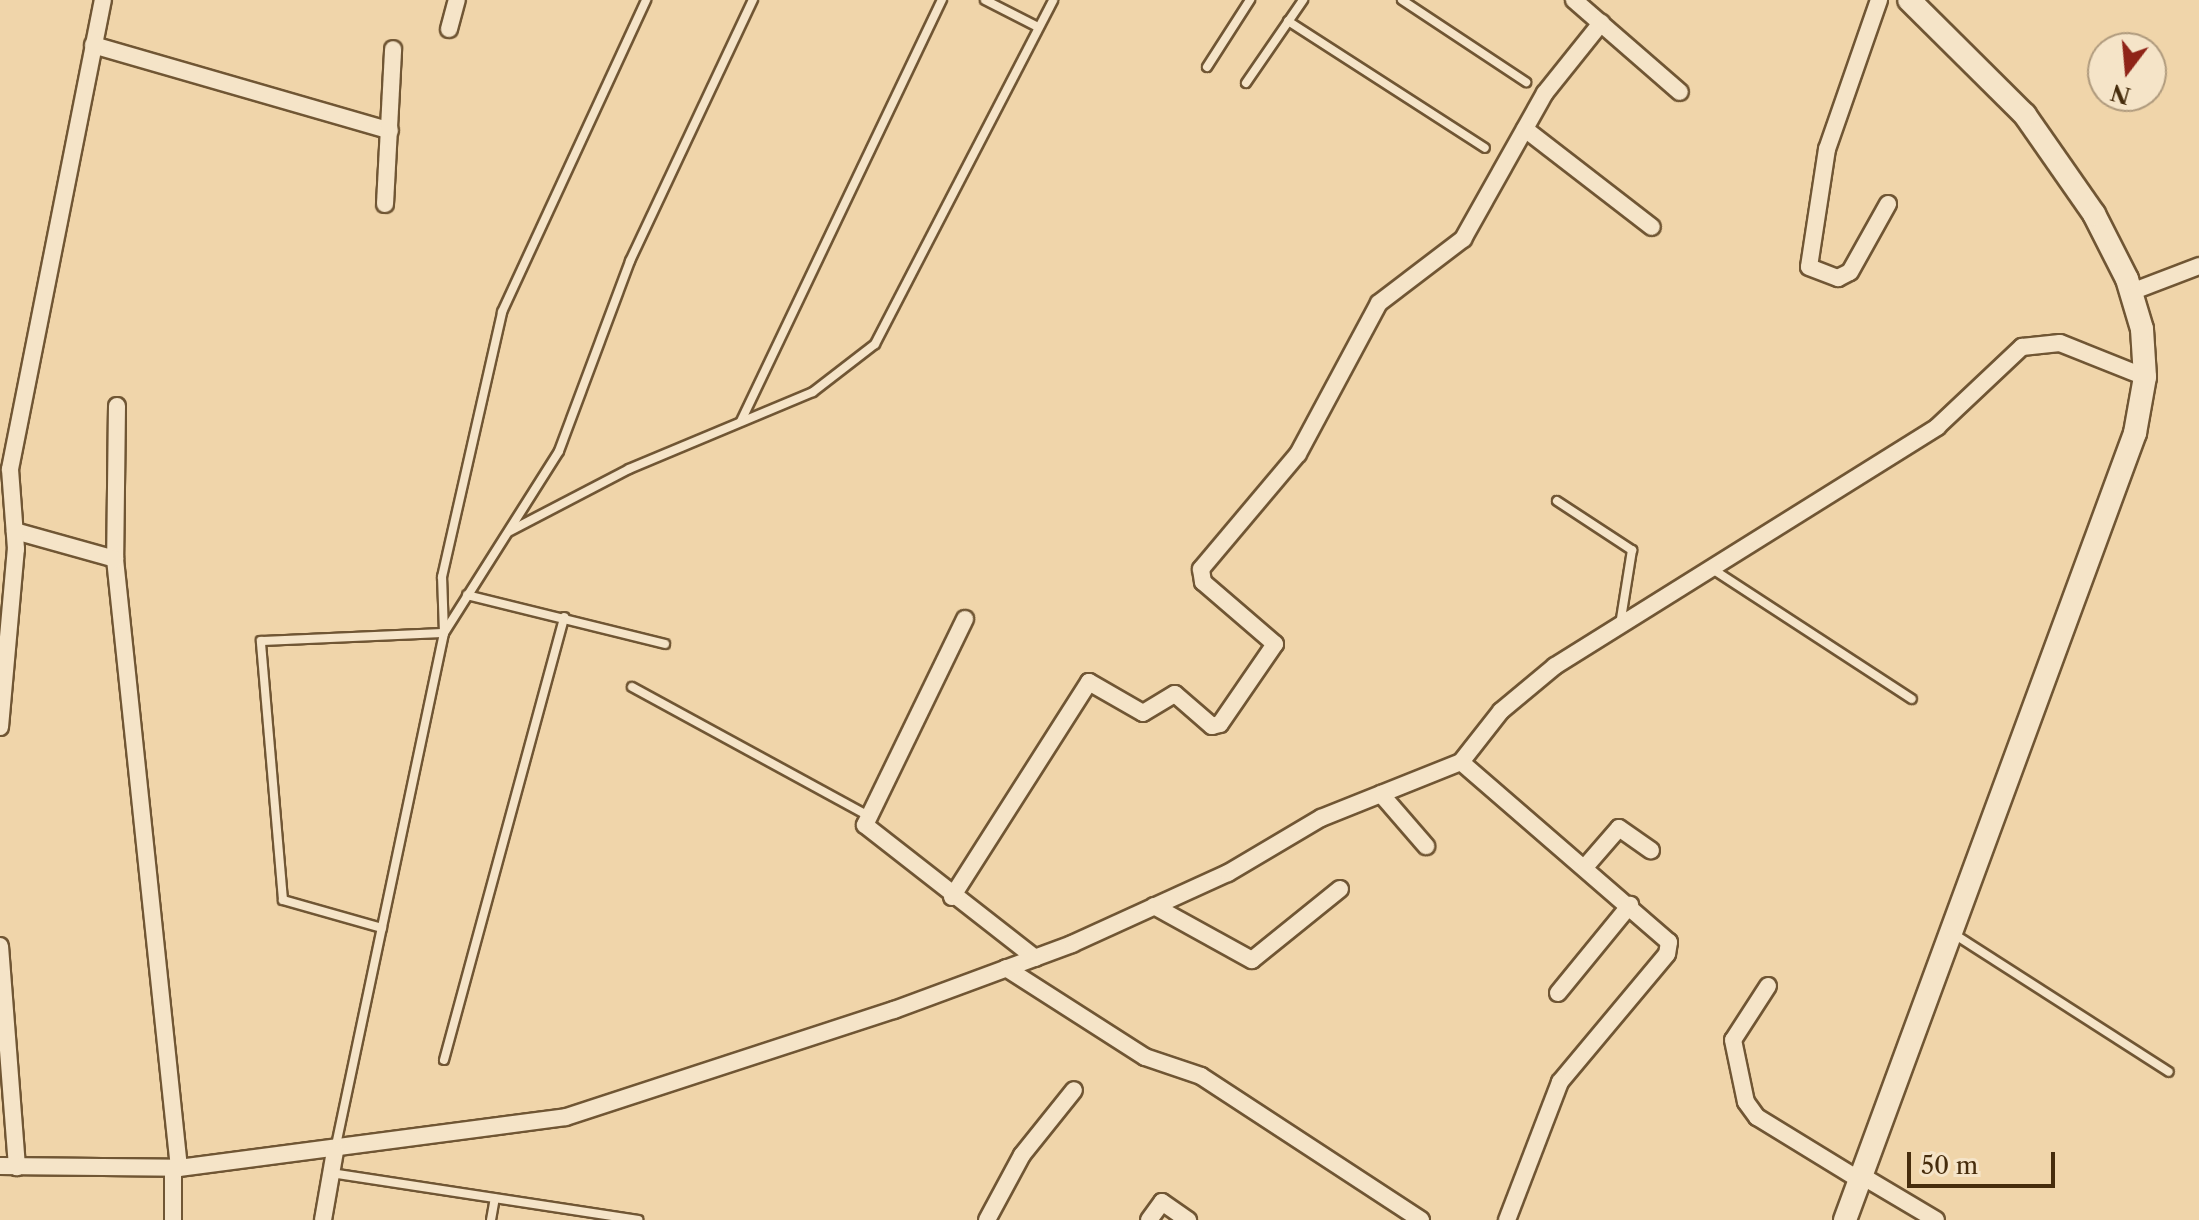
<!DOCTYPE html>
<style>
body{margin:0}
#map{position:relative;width:2199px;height:1220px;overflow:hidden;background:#f0d5aa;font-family:"Libre Caslon Text",serif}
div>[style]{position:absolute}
.roads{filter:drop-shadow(2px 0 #705634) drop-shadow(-2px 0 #705634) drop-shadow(0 2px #705634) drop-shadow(0 -2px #705634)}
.lane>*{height:8px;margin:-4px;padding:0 4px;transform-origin:4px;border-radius:4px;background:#f5e4c8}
.street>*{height:16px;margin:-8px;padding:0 8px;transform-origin:8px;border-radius:8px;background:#f5e4c8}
.secondary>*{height:22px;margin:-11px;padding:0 11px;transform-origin:11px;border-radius:11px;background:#f5e4c8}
span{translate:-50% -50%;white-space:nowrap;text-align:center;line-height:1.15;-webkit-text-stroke:6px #f5e4c8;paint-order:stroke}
.north{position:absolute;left:2087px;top:32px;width:80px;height:80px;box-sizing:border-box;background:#f5e4c8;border:2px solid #af9a7d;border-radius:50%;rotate:196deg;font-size:22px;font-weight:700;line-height:32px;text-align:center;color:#462c0c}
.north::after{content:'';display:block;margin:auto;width:28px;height:36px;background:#8f2418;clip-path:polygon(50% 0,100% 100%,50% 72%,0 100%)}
.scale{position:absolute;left:1907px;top:1152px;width:148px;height:36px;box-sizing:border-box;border:4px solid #462c0c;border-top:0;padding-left:10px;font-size:24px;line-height:28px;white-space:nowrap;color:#462c0c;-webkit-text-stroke:6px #f5e4c8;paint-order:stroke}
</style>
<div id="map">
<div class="roads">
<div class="lane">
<div style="left:985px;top:0;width:59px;rotate:27deg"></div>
<div style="left:1402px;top:0;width:149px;rotate:33.5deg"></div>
<div style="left:1288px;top:21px;width:234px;rotate:32.8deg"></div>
<div style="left:1207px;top:67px;width:80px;rotate:-57.3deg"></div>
<div style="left:1246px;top:83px;width:101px;rotate:-55.5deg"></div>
<div style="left:741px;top:421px;width:467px;rotate:-64.5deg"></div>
<div style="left:1557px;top:501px;width:90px;rotate:33.2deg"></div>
<div style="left:1632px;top:550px;width:76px;rotate:99.1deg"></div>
<div style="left:510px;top:531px;width:134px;rotate:-27.5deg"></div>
<div style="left:629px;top:469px;width:199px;rotate:-22.7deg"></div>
<div style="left:813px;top:392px;width:78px;rotate:-37.7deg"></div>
<div style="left:875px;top:344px;width:387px;rotate:-62.6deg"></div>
<div style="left:1714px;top:570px;width:236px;rotate:33.1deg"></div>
<div style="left:467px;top:595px;width:204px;rotate:13.9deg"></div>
<div style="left:632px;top:687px;width:265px;rotate:28.6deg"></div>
<div style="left:382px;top:928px;width:103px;rotate:-164.2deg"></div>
<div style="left:283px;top:900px;width:260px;rotate:-94.9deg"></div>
<div style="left:261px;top:641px;width:183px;rotate:-2.5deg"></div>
<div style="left:444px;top:633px;width:215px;rotate:-57.7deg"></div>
<div style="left:559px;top:451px;width:203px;rotate:-69.5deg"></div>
<div style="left:630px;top:261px;width:289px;rotate:-64.8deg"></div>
<div style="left:1954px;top:934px;width:255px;rotate:32.7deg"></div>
<div style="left:444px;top:1060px;width:459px;rotate:-74.8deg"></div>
<div style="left:335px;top:1150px;width:528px;rotate:-78.09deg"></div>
<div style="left:444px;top:633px;width:56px;rotate:-92deg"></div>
<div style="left:442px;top:577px;width:272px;rotate:-77.2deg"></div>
<div style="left:502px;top:312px;width:344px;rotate:-65.2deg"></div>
<div style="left:331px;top:1173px;width:311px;rotate:8.7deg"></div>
<div style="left:491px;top:1220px;width:22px;rotate:-80deg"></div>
</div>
<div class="street">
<div style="left:1574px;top:0;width:140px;rotate:41deg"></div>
<div style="left:1879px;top:0;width:158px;rotate:109.2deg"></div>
<div style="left:1827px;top:149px;width:119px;rotate:98.7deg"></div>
<div style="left:1809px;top:267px;width:31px;rotate:21deg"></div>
<div style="left:1838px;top:278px;width:13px;rotate:-27deg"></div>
<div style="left:1850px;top:272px;width:78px;rotate:-60.8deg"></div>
<div style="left:449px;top:29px;width:30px;rotate:-75deg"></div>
<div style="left:93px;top:45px;width:309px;rotate:16.1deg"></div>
<div style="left:1525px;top:129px;width:160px;rotate:37.7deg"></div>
<div style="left:385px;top:204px;width:155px;rotate:-87deg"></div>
<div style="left:2131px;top:292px;width:73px;rotate:-20.9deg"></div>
<div style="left:117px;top:406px;width:153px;rotate:90.7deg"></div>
<div style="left:115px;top:559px;width:612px;rotate:84deg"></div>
<div style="left:15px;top:531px;width:104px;rotate:15.6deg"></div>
<div style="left:965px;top:619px;width:229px;rotate:115.9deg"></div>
<div style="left:865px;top:825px;width:216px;rotate:38deg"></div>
<div style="left:0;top:727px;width:179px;rotate:-84.9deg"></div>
<div style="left:16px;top:549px;width:80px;rotate:-94.3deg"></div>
<div style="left:10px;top:469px;width:478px;rotate:-78.8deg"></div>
<div style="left:1461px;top:762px;width:275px;rotate:40.9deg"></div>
<div style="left:1669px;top:942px;width:12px;rotate:99deg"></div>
<div style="left:1667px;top:954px;width:167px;rotate:129.9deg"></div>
<div style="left:1560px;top:1082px;width:148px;rotate:111deg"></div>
<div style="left:1381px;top:794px;width:69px;rotate:49.1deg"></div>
<div style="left:1586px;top:866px;width:50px;rotate:-49deg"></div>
<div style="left:1619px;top:828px;width:39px;rotate:35deg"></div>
<div style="left:952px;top:897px;width:255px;rotate:-57.5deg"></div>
<div style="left:1089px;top:682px;width:62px;rotate:29.9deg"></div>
<div style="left:1143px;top:713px;width:37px;rotate:-31deg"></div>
<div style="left:1175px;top:694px;width:49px;rotate:40.9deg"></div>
<div style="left:1212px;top:726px;width:8px;rotate:-14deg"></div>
<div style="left:1220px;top:724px;width:97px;rotate:-55.5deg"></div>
<div style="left:1275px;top:644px;width:95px;rotate:-139.3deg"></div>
<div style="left:1203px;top:582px;width:13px;rotate:-99deg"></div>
<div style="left:1201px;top:569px;width:150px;rotate:-49.9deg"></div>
<div style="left:1298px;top:454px;width:171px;rotate:-61.8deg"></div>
<div style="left:1379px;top:303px;width:106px;rotate:-37.3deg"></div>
<div style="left:1463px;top:239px;width:167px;rotate:-60.7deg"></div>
<div style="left:1545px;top:93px;width:90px;rotate:-51.3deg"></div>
<div style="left:1154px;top:906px;width:112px;rotate:28.9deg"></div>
<div style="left:1252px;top:960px;width:113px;rotate:-38.9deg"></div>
<div style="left:0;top:946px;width:222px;rotate:85.6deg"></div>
<div style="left:1006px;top:968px;width:165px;rotate:32.6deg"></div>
<div style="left:1145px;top:1057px;width:59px;rotate:18.7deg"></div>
<div style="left:1201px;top:1076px;width:263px;rotate:33.2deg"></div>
<div style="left:1768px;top:986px;width:64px;rotate:122.9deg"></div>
<div style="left:1733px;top:1040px;width:63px;rotate:78.2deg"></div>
<div style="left:1746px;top:1102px;width:19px;rotate:54deg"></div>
<div style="left:1757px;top:1117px;width:121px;rotate:31.5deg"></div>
<div style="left:1558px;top:993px;width:114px;rotate:-50.7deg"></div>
<div style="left:0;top:1166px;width:179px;rotate:0.6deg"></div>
<div style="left:179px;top:1168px;width:390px;rotate:-7.5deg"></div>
<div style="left:566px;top:1117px;width:345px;rotate:-18.1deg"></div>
<div style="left:894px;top:1010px;width:190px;rotate:-20.3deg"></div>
<div style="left:1072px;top:944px;width:171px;rotate:-24.5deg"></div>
<div style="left:1228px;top:873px;width:108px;rotate:-30.6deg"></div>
<div style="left:1321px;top:818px;width:151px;rotate:-21.8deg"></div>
<div style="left:1461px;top:762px;width:65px;rotate:-51.9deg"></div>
<div style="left:1501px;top:711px;width:70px;rotate:-39.8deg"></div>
<div style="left:1555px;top:666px;width:451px;rotate:-32deg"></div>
<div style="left:1937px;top:427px;width:117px;rotate:-43.3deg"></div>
<div style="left:2022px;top:347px;width:38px;rotate:-6deg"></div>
<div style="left:2060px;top:343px;width:92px;rotate:21.8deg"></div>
<div style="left:173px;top:1168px;width:52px;rotate:90deg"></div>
<div style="left:1862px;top:1176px;width:86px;rotate:30.7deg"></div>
<div style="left:323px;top:1220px;width:70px;rotate:-80.1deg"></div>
<div style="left:987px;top:1220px;width:74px;rotate:-61.7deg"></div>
<div style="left:1022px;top:1155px;width:83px;rotate:-51.3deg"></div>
<div style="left:1149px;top:1220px;width:22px;rotate:-54deg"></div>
<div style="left:1162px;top:1202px;width:32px;rotate:35deg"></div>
</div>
<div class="secondary">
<div style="left:1845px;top:1220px;width:839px;rotate:-69.77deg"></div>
<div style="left:2135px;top:433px;width:57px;rotate:-79.9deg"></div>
<div style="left:2145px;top:377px;width:48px;rotate:-93.6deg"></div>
<div style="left:2142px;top:329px;width:52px;rotate:-106.7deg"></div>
<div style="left:2127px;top:279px;width:73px;rotate:-116.9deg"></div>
<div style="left:2094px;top:214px;width:121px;rotate:-124.9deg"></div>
<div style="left:2025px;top:115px;width:163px;rotate:-135.2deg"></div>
</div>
</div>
<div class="north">N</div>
<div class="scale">50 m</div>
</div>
